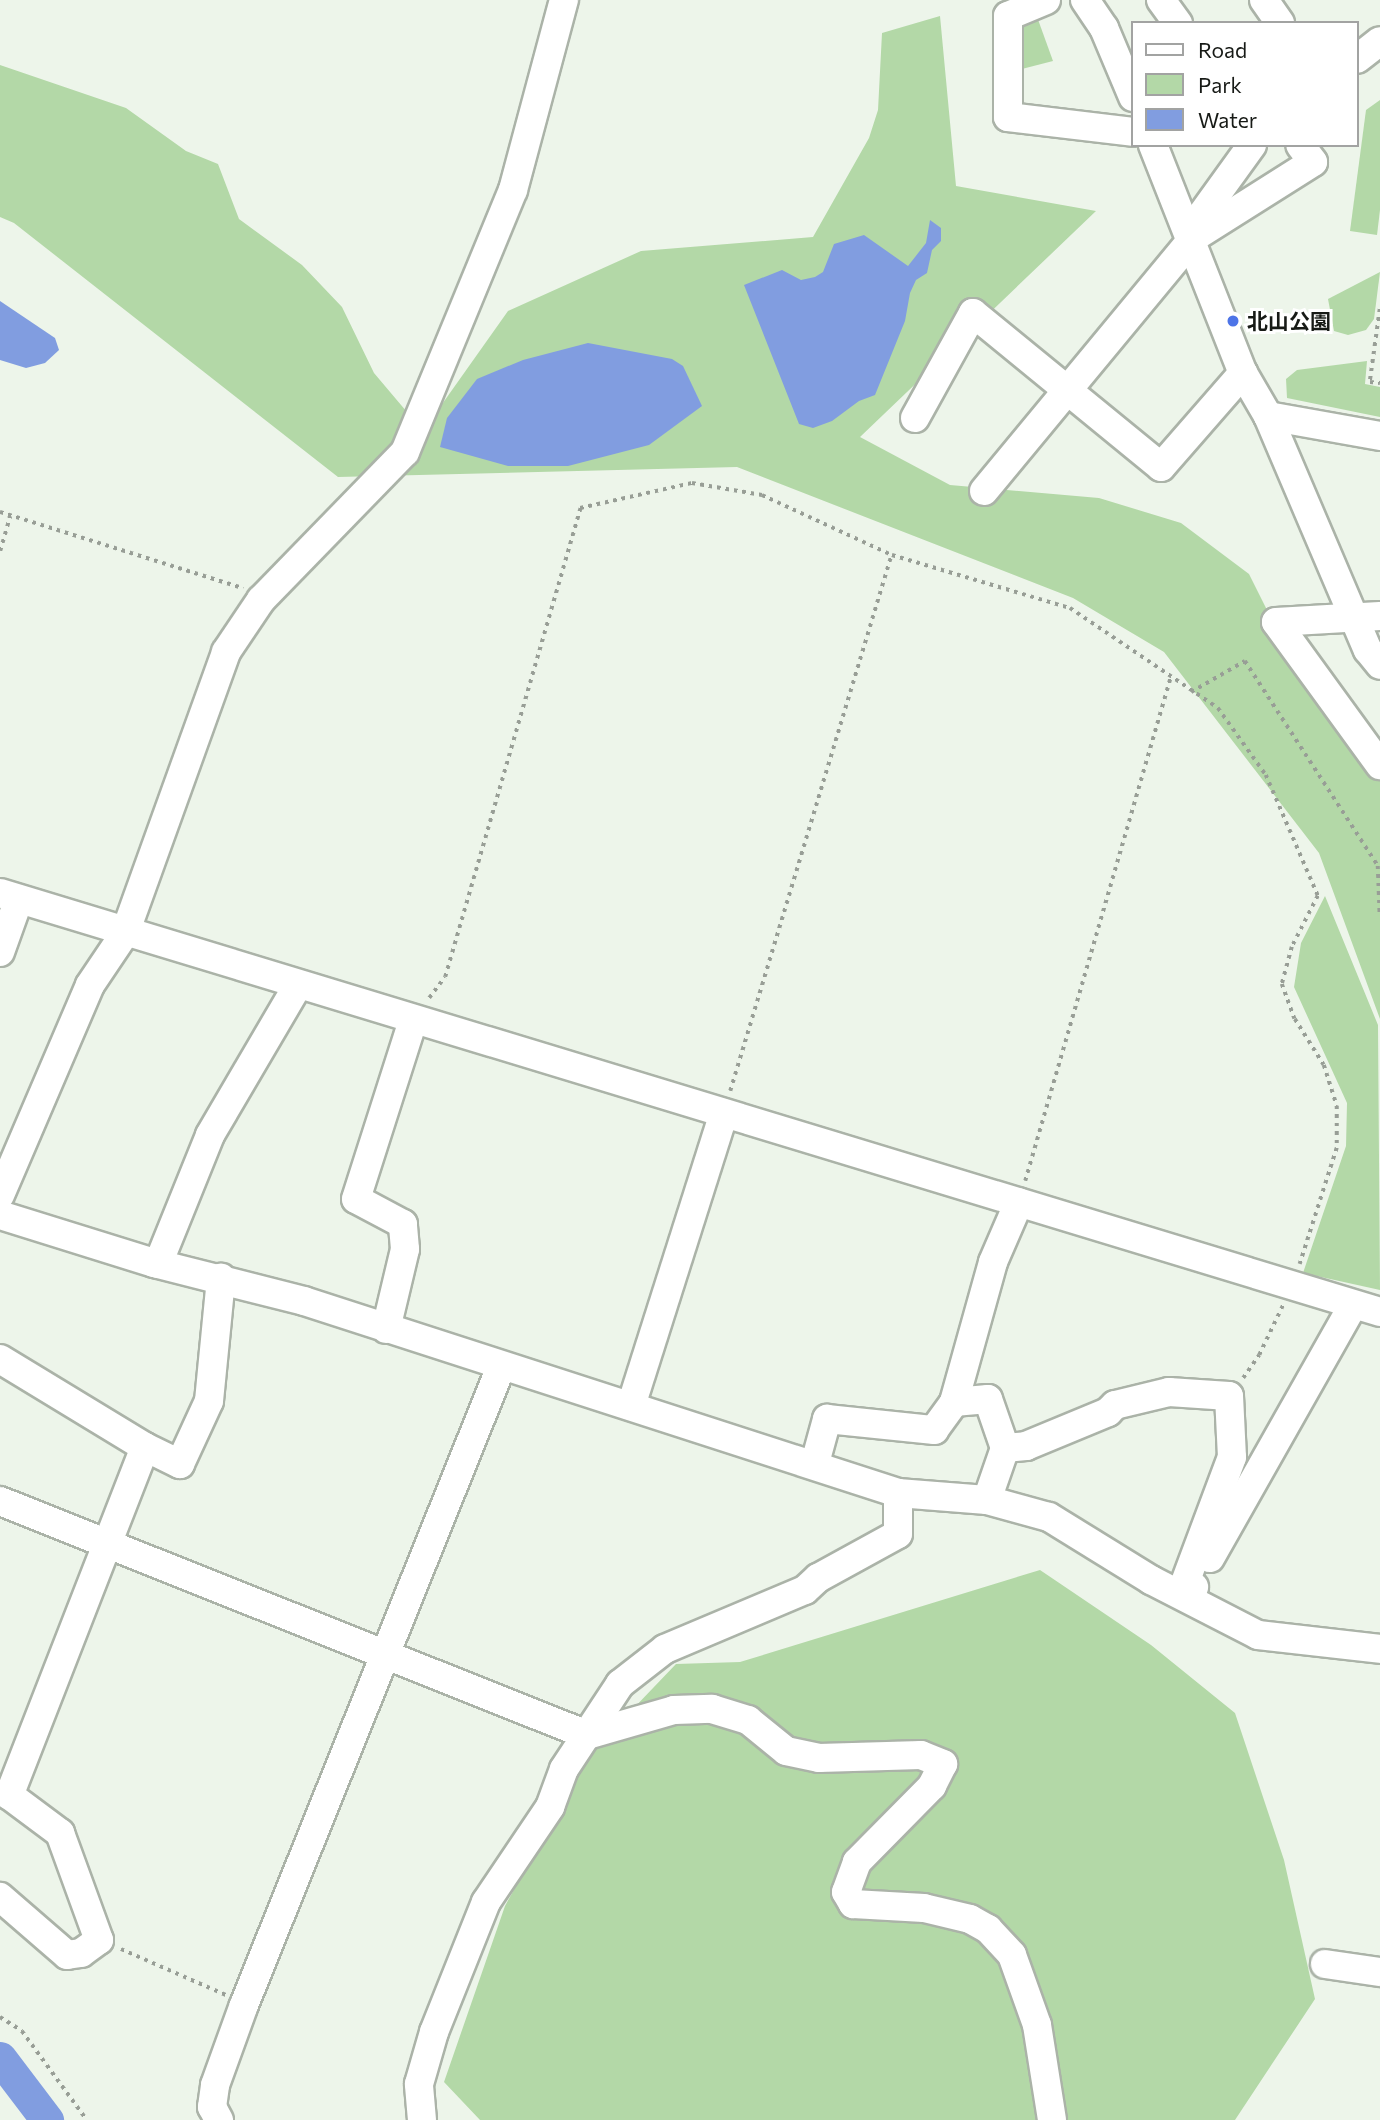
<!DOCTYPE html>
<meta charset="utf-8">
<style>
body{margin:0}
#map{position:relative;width:1380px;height:2120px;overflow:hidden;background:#edf5ea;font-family:Commissioner,"Noto Sans JP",sans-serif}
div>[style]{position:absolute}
.green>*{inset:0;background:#b3d8a7}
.water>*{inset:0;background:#819de0}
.river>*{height:33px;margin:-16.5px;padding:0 16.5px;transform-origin:16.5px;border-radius:16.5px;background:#819de0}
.path>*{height:3.5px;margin-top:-1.75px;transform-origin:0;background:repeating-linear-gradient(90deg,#989e96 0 3.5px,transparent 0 8.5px)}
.roads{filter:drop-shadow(2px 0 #abb3a8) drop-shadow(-2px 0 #abb3a8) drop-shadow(0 2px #abb3a8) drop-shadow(0 -2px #abb3a8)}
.minor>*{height:28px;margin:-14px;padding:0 14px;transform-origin:14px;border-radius:14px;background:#fff}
.dots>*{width:19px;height:19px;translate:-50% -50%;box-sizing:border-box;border:4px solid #fff;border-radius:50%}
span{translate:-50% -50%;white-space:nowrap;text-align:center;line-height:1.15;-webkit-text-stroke:6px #fff;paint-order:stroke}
.poi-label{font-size:21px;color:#171a16;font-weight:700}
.left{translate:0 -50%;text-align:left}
.legend{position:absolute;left:1131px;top:21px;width:228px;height:126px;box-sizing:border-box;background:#fff;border:2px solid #a2a3a2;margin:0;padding:9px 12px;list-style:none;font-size:21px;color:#171a16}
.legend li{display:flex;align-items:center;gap:14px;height:35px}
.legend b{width:35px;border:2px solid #a2a3a2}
</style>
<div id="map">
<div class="green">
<div style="clip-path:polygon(1036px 14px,1053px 61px,1014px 71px,1020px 19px)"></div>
<div style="clip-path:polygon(940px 16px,956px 186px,1096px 211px,860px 437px,950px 485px,1099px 498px,1181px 523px,1249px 574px,1276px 628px,1380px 767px,1380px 1019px,1319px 853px,1164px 652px,1073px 598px,737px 467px,338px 477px,14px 223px,0 217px,0 65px,126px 108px,186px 151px,218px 164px,239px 219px,302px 265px,342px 307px,374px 373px,423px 431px,508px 311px,641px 251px,813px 237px,869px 138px,878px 110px,882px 33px)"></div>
<div style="clip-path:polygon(1380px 100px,1380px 210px,1377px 235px,1350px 231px,1366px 110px)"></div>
<div style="clip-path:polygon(1380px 272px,1374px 319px,1366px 330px,1348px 335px,1334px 331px,1328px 299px)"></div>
<div style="clip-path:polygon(1367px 361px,1365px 384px,1380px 387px,1380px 417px,1287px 398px,1286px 379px,1297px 370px)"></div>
<div style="clip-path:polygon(1325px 896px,1378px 1025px,1380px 1290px,1303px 1273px,1346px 1146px,1347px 1103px,1294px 987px,1301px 943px)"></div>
<div style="clip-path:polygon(1040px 1570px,1151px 1645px,1235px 1713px,1284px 1860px,1315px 1999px,1235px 2120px,480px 2120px,444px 2082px,505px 1906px,586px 1758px,676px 1664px,740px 1662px)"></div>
</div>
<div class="water">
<div style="clip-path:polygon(930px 220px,941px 228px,941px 241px,932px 250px,927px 273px,916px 280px,910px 293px,905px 321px,875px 395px,859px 401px,832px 421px,813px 428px,799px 424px,744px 285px,782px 270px,801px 280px,815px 277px,823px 272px,834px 244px,864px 235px,908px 266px,926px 243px)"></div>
<div style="clip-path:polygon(0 301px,55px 338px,59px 350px,45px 363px,26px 368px,0 360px)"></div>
<div style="clip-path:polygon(588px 343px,672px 359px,683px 366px,702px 406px,649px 445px,568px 466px,508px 466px,440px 447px,447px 418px,477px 379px,523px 360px)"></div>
</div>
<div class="river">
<div style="left:0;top:2058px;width:78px;rotate:52.8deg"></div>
</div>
<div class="path">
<div style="left:1380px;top:309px;width:74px;rotate:97.8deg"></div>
<div style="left:1370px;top:382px;width:10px;rotate:6deg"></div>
<div style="left:0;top:512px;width:255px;rotate:17.4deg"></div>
<div style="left:0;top:551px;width:36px;rotate:-74deg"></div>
<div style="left:1191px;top:692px;width:62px;rotate:-29.9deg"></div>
<div style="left:1245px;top:661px;width:244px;rotate:57deg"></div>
<div style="left:1378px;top:866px;width:51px;rotate:87.8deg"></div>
<div style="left:429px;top:998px;width:26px;rotate:-53deg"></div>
<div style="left:445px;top:977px;width:488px;rotate:-73.9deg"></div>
<div style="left:580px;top:508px;width:115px;rotate:-12.6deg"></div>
<div style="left:692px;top:483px;width:71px;rotate:9.7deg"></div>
<div style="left:762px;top:495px;width:143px;rotate:24.8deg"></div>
<div style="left:892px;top:555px;width:186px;rotate:16.6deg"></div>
<div style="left:1070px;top:608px;width:179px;rotate:34deg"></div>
<div style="left:1218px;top:708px;width:82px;rotate:54.4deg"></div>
<div style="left:1266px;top:775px;width:132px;rotate:66.7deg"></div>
<div style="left:1318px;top:896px;width:57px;rotate:117deg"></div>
<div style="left:1292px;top:947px;width:38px;rotate:105deg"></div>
<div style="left:1282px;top:984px;width:37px;rotate:70deg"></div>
<div style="left:1295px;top:1019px;width:54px;rotate:57.8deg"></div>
<div style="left:1324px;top:1065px;width:43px;rotate:72.4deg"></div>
<div style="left:1337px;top:1106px;width:42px;rotate:90deg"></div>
<div style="left:1337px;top:1148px;width:122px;rotate:107.7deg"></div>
<div style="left:730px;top:1091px;width:559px;rotate:-73.25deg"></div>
<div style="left:1025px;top:1181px;width:523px;rotate:-73.89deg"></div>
<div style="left:1243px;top:1378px;width:28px;rotate:-55deg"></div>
<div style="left:1259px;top:1355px;width:55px;rotate:-64.4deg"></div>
<div style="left:121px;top:1949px;width:115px;rotate:23.7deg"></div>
<div style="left:0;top:2017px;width:26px;rotate:32deg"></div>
<div style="left:22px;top:2031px;width:110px;rotate:53.9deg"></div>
</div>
<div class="roads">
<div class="minor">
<div style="left:1046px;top:0;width:41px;rotate:157.2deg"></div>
<div style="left:1008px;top:16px;width:101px;rotate:90deg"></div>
<div style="left:1008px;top:117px;width:126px;rotate:6.8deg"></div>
<div style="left:1085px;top:0;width:34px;rotate:56deg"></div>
<div style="left:1104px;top:28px;width:75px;rotate:67.2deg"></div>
<div style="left:1161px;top:0;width:29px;rotate:54deg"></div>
<div style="left:1264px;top:0;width:28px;rotate:55deg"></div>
<div style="left:1357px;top:59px;width:29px;rotate:-38deg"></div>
<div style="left:1153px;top:145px;width:245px;rotate:68.5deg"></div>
<div style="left:1243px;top:373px;width:50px;rotate:59.8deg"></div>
<div style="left:1268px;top:416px;width:254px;rotate:66.9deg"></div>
<div style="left:1368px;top:650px;width:19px;rotate:51deg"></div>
<div style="left:1190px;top:231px;width:106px;rotate:-54.2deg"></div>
<div style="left:1268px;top:416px;width:114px;rotate:10.1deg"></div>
<div style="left:915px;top:418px;width:120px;rotate:-61.1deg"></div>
<div style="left:973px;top:313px;width:243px;rotate:39.3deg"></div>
<div style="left:1161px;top:467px;width:125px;rotate:-48.9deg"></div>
<div style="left:984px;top:491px;width:328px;rotate:-50.4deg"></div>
<div style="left:1193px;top:238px;width:142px;rotate:-32.3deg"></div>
<div style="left:1313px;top:162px;width:21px;rotate:-127deg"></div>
<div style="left:1276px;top:622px;width:177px;rotate:54deg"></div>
<div style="left:1276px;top:622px;width:104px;rotate:-3.3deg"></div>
<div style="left:0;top:893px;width:1442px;rotate:16.89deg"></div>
<div style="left:0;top:952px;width:56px;rotate:-70.3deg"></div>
<div style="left:0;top:1195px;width:228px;rotate:-66.8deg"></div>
<div style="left:90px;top:985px;width:63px;rotate:-56.1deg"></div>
<div style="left:125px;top:933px;width:299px;rotate:-70.2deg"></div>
<div style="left:226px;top:652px;width:63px;rotate:-56.1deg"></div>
<div style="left:261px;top:600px;width:206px;rotate:-45.8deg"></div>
<div style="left:405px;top:452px;width:283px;rotate:-67.6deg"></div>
<div style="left:513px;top:190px;width:197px;rotate:-75deg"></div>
<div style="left:0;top:1215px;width:161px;rotate:17.3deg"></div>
<div style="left:154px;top:1263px;width:155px;rotate:14.2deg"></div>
<div style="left:304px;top:1301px;width:624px;rotate:17.91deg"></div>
<div style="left:898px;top:1493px;width:89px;rotate:4.5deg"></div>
<div style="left:987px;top:1500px;width:64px;rotate:15.3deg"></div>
<div style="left:1049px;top:1517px;width:120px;rotate:31.7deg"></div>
<div style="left:1151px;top:1580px;width:120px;rotate:27.2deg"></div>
<div style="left:1258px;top:1635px;width:123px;rotate:6.5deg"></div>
<div style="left:158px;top:1264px;width:139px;rotate:-68deg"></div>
<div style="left:210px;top:1135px;width:174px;rotate:-59.6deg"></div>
<div style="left:386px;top:1329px;width:82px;rotate:-76.6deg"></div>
<div style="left:405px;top:1249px;width:25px;rotate:-95deg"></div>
<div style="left:403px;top:1224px;width:53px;rotate:-152deg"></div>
<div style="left:356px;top:1199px;width:188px;rotate:-72.3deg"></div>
<div style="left:0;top:1359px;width:170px;rotate:31.3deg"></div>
<div style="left:145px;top:1447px;width:374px;rotate:111.3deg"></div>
<div style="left:9px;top:1795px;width:64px;rotate:36.7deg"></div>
<div style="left:60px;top:1833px;width:114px;rotate:70deg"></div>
<div style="left:99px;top:1940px;width:22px;rotate:144deg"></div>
<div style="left:81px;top:1953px;width:14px;rotate:172deg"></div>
<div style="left:67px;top:1955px;width:89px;rotate:-139.1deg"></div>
<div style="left:954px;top:1402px;width:34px;rotate:-5deg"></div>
<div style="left:988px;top:1399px;width:52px;rotate:70.9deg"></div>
<div style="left:1005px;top:1448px;width:55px;rotate:109.1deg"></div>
<div style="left:631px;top:1406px;width:307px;rotate:-72.4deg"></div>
<div style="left:145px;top:1447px;width:39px;rotate:26deg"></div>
<div style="left:180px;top:1464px;width:69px;rotate:-65.3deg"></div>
<div style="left:209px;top:1401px;width:124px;rotate:-84.4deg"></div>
<div style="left:1005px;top:1448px;width:21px;rotate:-5deg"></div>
<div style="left:1026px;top:1446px;width:89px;rotate:-22.5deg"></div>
<div style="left:1108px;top:1412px;width:10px;rotate:-45deg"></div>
<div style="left:1115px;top:1405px;width:56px;rotate:-13.5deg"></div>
<div style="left:1169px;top:1392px;width:60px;rotate:3.8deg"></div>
<div style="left:1229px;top:1396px;width:61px;rotate:87.2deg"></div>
<div style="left:1232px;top:1457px;width:134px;rotate:110.5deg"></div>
<div style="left:1185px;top:1583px;width:10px;rotate:24deg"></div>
<div style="left:815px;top:1463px;width:46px;rotate:-74.7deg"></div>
<div style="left:827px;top:1419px;width:108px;rotate:5.9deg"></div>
<div style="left:934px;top:1430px;width:34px;rotate:-54deg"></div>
<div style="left:954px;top:1402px;width:145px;rotate:-74.4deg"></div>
<div style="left:993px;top:1262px;width:65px;rotate:-66.6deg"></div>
<div style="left:0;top:1501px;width:632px;rotate:21.73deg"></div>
<div style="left:587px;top:1735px;width:91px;rotate:-16deg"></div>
<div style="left:674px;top:1710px;width:38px;rotate:-2deg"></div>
<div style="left:712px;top:1709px;width:38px;rotate:17deg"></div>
<div style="left:748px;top:1720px;width:49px;rotate:39.2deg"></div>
<div style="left:786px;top:1751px;width:34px;rotate:12deg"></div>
<div style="left:819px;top:1758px;width:102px;rotate:-1.7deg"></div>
<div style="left:921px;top:1755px;width:24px;rotate:22deg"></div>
<div style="left:943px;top:1764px;width:25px;rotate:117deg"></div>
<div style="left:932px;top:1786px;width:107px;rotate:134.6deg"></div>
<div style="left:857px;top:1862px;width:32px;rotate:110deg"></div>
<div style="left:846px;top:1892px;width:14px;rotate:60deg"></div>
<div style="left:853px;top:1904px;width:71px;rotate:3.2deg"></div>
<div style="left:924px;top:1908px;width:47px;rotate:13.4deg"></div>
<div style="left:970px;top:1919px;width:21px;rotate:29deg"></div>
<div style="left:988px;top:1929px;width:35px;rotate:47deg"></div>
<div style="left:1012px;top:1955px;width:74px;rotate:70.3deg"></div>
<div style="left:1037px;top:2025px;width:96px;rotate:81deg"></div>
<div style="left:1210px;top:1558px;width:291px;rotate:-60.5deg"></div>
<div style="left:1325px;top:1964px;width:56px;rotate:8.3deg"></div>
<div style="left:219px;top:2120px;width:15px;rotate:-118deg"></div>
<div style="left:212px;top:2107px;width:22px;rotate:-82deg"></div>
<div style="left:215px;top:2085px;width:85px;rotate:-70.1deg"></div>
<div style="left:244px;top:2005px;width:688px;rotate:-68.06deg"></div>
<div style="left:422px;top:2120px;width:36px;rotate:-95deg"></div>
<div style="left:419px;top:2084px;width:54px;rotate:-73.9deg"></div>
<div style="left:434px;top:2032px;width:140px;rotate:-68.2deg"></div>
<div style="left:486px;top:1902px;width:115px;rotate:-56deg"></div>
<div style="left:550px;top:1807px;width:40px;rotate:-69.8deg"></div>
<div style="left:564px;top:1769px;width:102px;rotate:-56.6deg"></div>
<div style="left:620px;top:1684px;width:57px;rotate:-37.9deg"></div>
<div style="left:665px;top:1649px;width:152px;rotate:-22.9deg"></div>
<div style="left:805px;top:1590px;width:18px;rotate:-43deg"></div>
<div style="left:818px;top:1578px;width:91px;rotate:-28.8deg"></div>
<div style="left:898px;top:1534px;width:41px;rotate:-90deg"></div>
</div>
</div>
<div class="dots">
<div style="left:1233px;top:321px;background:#4d74e7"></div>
</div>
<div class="poi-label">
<span class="left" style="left:1247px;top:321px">北山公園</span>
</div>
<ul class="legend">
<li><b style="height:9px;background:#fff"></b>Road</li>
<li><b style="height:19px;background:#b3d8a7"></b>Park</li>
<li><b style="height:19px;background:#819de0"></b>Water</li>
</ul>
</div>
